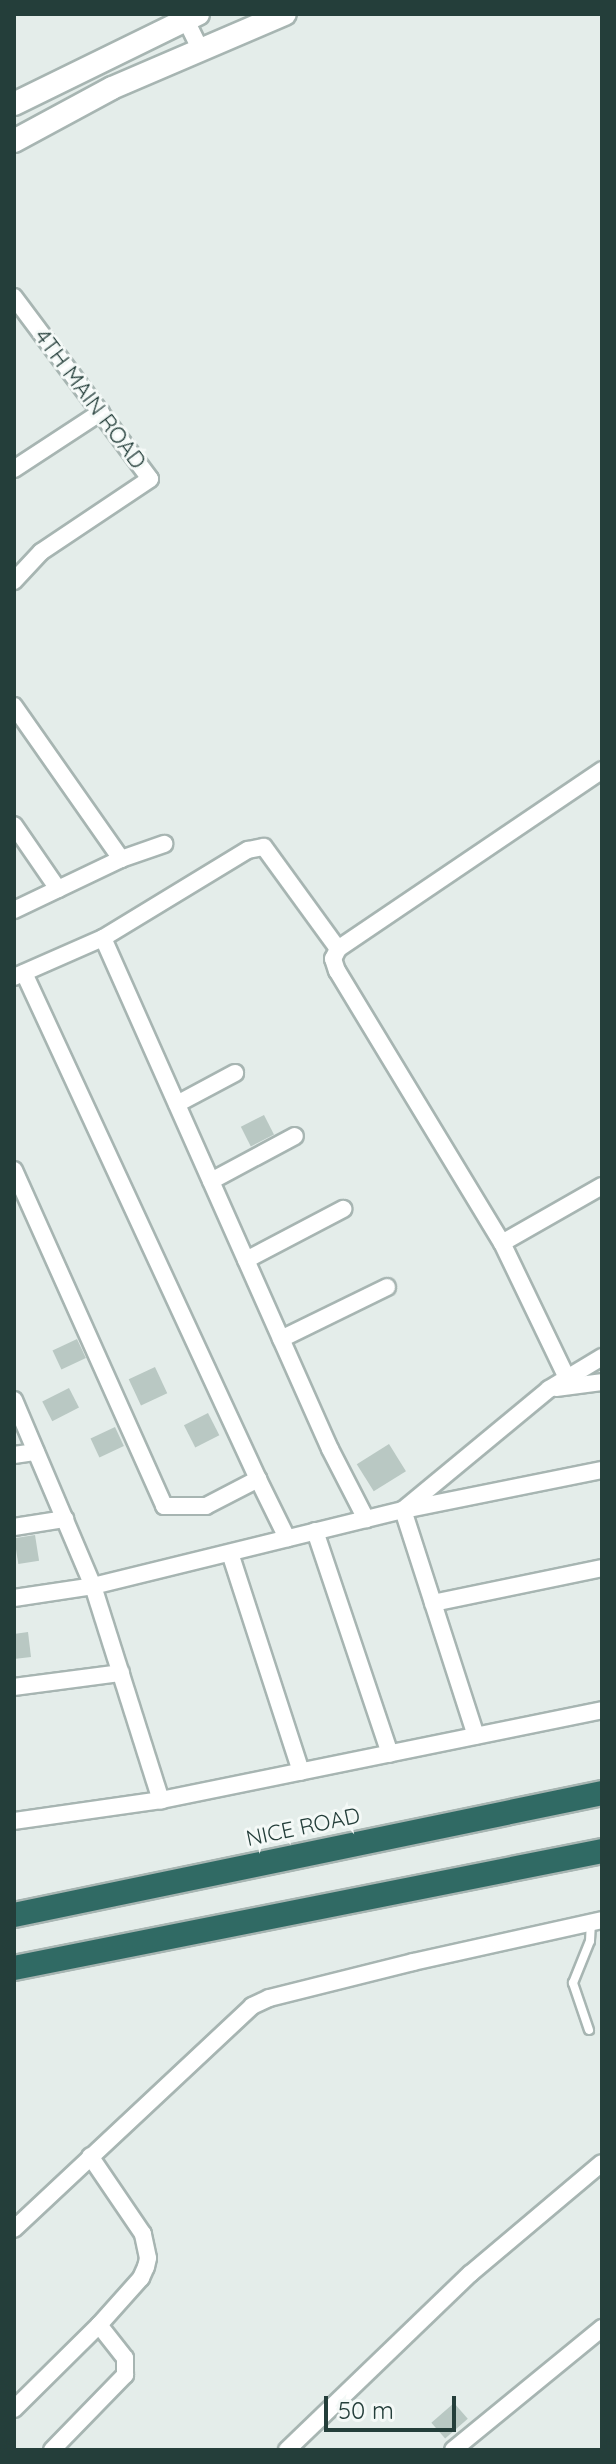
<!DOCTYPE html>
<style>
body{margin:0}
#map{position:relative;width:616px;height:2464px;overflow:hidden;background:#e4edea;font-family:Quicksand,sans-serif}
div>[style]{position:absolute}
.building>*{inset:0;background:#b9c8c3;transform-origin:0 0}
.roads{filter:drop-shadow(2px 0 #a7b5b2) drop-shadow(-2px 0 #a7b5b2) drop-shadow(0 2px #a7b5b2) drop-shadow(0 -2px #a7b5b2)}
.service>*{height:8px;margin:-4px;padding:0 4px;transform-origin:4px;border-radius:4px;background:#fff}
.minor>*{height:16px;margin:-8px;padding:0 8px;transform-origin:8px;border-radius:8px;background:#fff}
.secondary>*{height:22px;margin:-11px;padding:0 11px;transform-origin:11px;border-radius:11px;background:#fff}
.motorway>*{height:24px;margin:-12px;padding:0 12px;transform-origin:12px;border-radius:12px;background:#306a64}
span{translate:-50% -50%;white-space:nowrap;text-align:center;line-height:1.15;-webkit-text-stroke:6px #f4f9f7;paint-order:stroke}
.street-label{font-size:22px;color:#243e3a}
.frame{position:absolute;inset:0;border:16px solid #243e3a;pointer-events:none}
.scale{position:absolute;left:324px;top:2396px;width:132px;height:36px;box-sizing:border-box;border:4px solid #243e3a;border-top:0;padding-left:10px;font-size:24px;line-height:28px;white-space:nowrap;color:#243e3a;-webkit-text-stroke:6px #f4f9f7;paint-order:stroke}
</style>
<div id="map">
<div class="building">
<div style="left:264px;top:1115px;width:22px;height:26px;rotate:63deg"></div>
<div style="left:77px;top:1339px;width:21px;height:27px;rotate:65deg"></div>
<div style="left:155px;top:1367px;width:29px;height:29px;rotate:65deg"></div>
<div style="left:69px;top:1388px;width:22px;height:30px;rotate:63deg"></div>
<div style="left:208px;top:1413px;width:25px;height:27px;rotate:63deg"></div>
<div style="left:115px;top:1427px;width:21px;height:27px;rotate:65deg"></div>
<div style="left:389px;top:1444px;width:32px;height:38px;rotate:58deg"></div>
<div style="left:35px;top:1535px;width:26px;height:21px;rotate:81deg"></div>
<div style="clip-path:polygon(28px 1632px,31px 1657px,14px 1659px,14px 1634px)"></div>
<div style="left:454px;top:2403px;width:21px;height:30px;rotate:49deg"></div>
</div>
<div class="roads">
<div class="service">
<div style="left:589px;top:2030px;width:50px;rotate:-108.8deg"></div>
<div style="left:573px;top:1983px;width:45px;rotate:-68deg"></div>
<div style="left:590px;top:1941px;width:18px;rotate:-87deg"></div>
</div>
<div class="minor">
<div style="left:183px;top:14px;width:39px;rotate:64deg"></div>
<div style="left:14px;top:297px;width:227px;rotate:53.2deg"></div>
<div style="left:150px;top:479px;width:131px;rotate:146.2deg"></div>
<div style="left:41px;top:552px;width:40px;rotate:133deg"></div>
<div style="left:14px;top:469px;width:104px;rotate:-33.2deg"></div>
<div style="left:14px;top:706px;width:187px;rotate:55deg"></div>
<div style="left:121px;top:859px;width:119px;rotate:154.5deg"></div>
<div style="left:14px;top:825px;width:78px;rotate:55.5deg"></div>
<div style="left:121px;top:859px;width:46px;rotate:-19.2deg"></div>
<div style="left:103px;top:938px;width:170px;rotate:-31.3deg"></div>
<div style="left:248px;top:850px;width:16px;rotate:-11deg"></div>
<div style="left:264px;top:847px;width:126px;rotate:54deg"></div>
<div style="left:24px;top:973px;width:557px;rotate:65.18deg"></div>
<div style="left:14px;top:977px;width:97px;rotate:-23.7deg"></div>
<div style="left:103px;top:938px;width:559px;rotate:66.05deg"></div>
<div style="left:330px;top:1449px;width:79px;rotate:62.8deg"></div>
<div style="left:177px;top:1104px;width:66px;rotate:-28.1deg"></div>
<div style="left:14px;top:1170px;width:368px;rotate:65.9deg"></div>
<div style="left:164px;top:1506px;width:42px"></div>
<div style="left:206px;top:1506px;width:59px;rotate:-27.4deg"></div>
<div style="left:258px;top:1479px;width:66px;rotate:63.8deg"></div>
<div style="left:211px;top:1181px;width:95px;rotate:-28.2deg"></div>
<div style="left:502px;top:1243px;width:115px;rotate:-29.7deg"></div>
<div style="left:246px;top:1260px;width:110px;rotate:-27.7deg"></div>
<div style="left:281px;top:1339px;width:118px;rotate:-26.1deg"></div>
<div style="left:567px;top:1378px;width:150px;rotate:-115.7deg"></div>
<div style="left:502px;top:1243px;width:318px;rotate:-121.2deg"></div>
<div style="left:337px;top:971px;width:13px;rotate:-108deg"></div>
<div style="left:333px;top:959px;width:11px;rotate:-63deg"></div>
<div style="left:338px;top:949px;width:319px;rotate:-34.1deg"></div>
<div style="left:556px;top:1388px;width:46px;rotate:-7.4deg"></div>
<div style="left:14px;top:1400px;width:202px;rotate:67deg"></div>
<div style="left:93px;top:1586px;width:225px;rotate:72.4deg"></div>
<div style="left:14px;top:1455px;width:22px;rotate:-8deg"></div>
<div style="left:404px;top:1509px;width:188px;rotate:-39.6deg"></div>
<div style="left:549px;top:1389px;width:62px;rotate:-31.1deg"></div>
<div style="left:403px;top:1510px;width:237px;rotate:72.1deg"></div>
<div style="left:14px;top:1527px;width:52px;rotate:-8.9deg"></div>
<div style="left:315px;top:1531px;width:235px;rotate:71.4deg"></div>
<div style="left:230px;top:1553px;width:230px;rotate:72deg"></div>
<div style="left:14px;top:1598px;width:80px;rotate:-8.6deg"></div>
<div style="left:93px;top:1586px;width:319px;rotate:-13.8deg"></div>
<div style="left:403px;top:1510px;width:203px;rotate:-11.4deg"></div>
<div style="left:433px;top:1603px;width:173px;rotate:-11.7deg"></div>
<div style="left:14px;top:1687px;width:108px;rotate:-7.5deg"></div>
<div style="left:14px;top:1821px;width:148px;rotate:-8.1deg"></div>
<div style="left:161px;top:1800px;width:450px;rotate:-11.5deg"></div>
<div style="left:14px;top:2229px;width:326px;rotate:-43.1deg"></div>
<div style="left:252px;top:2006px;width:19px;rotate:-25deg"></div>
<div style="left:269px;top:1998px;width:148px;rotate:-14deg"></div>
<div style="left:413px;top:1962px;width:194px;rotate:-12.5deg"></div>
<div style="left:14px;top:2409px;width:120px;rotate:-44.7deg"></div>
<div style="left:99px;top:2325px;width:63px;rotate:-48.2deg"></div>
<div style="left:141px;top:2278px;width:12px;rotate:-66deg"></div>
<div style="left:146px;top:2267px;width:9px;rotate:-77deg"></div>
<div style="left:148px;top:2258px;width:25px;rotate:-102deg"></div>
<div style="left:143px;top:2234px;width:94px;rotate:-124.2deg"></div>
<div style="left:52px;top:2450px;width:105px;rotate:-45.8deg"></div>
<div style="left:125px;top:2375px;width:17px;rotate:-90deg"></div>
<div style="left:125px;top:2358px;width:42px;rotate:-128.2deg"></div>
<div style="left:287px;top:2450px;width:254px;rotate:-43.9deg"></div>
<div style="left:470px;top:2274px;width:172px;rotate:-40.1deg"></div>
<div style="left:453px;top:2450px;width:193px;rotate:-39.3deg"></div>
</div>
<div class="secondary">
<div style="left:14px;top:104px;width:205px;rotate:-26.1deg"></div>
<div style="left:14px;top:141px;width:111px;rotate:-28.4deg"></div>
<div style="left:112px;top:88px;width:188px;rotate:-23.2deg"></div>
</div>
<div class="motorway">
<div style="left:14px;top:1915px;width:601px;rotate:-11.72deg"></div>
<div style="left:14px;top:1968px;width:600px;rotate:-11.25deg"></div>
</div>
</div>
<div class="street-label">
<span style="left:90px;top:399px;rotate:53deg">4TH MAIN ROAD</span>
<span style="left:303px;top:1827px;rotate:-12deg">NICE ROAD</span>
</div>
<div class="frame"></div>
<div class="scale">50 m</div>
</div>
